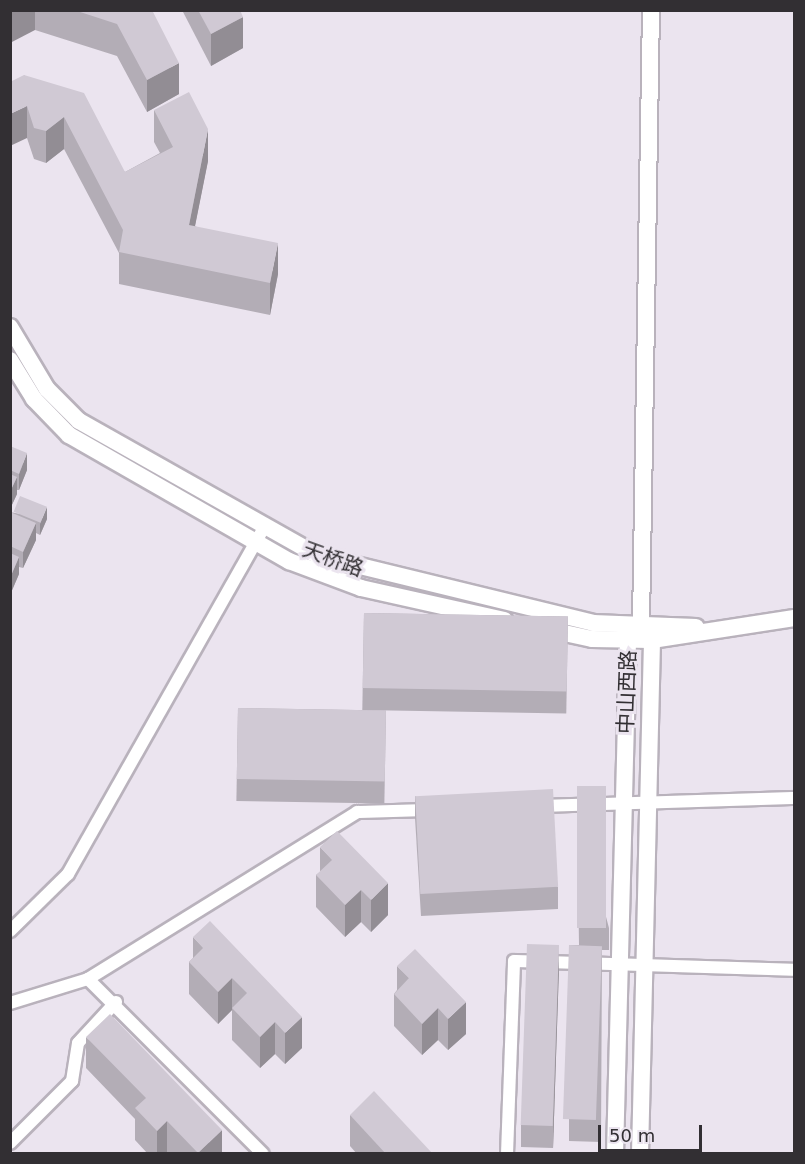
<!DOCTYPE html>
<meta charset="utf-8">
<style>
body{margin:0}
#map{position:relative;width:805px;height:1164px;overflow:hidden;background:#ebe4ef;font-family:"DejaVu Sans","Noto Sans SC",sans-serif}
div>[style]{position:absolute}
.roads{filter:drop-shadow(2px 0 #b9b2bc) drop-shadow(-2px 0 #b9b2bc) drop-shadow(0 2px #b9b2bc) drop-shadow(0 -2px #b9b2bc)}
.street>*{height:12px;margin:-6px;padding:0 6px;transform-origin:6px;border-radius:6px;background:#fff}
.secondary>*{height:16px;margin:-8px;padding:0 8px;transform-origin:8px;border-radius:8px;background:#fff}
.wall>*{inset:0;background:#b3adb6;transform-origin:0 0}
.shaded-wall>*{inset:0;background:#928d94}
.building>*{inset:0;background:#d0c9d4;transform-origin:0 0}
span{translate:-50% -50%;white-space:nowrap;text-align:center;line-height:1.15;-webkit-text-stroke:6px #ebe4ef;paint-order:stroke}
.street-label{font-size:21px;color:#322f33}
.frame{position:absolute;inset:0;border:12px solid #322f33;pointer-events:none}
.scale{position:absolute;left:598px;top:1125px;width:104px;height:27px;box-sizing:border-box;border:3px solid #322f33;border-top:0;padding-left:8px;font-size:18px;line-height:21px;white-space:nowrap;color:#322f33;-webkit-text-stroke:4px #ebe4ef;paint-order:stroke}
</style>
<div id="map">
<div class="roads">
<div class="street">
<div style="left:539px;top:806px;width:255px;rotate:-1.8deg"></div>
<div style="left:10px;top:931px;width:81px;rotate:-44.5deg"></div>
<div style="left:68px;top:874px;width:398px;rotate:-60.5deg"></div>
<div style="left:88px;top:979px;width:247px;rotate:45deg"></div>
<div style="left:10px;top:1003px;width:82px;rotate:-17.1deg"></div>
<div style="left:88px;top:979px;width:317px;rotate:-31.8deg"></div>
<div style="left:357px;top:812px;width:72px;rotate:-1.6deg"></div>
<div style="left:10px;top:1143px;width:88px;rotate:-45deg"></div>
<div style="left:72px;top:1081px;width:38px;rotate:-81deg"></div>
<div style="left:78px;top:1043px;width:56px;rotate:-47.2deg"></div>
<div style="left:507px;top:1154px;width:193px;rotate:-87.9deg"></div>
<div style="left:514px;top:961px;width:280px;rotate:1.8deg"></div>
</div>
<div class="secondary">
<div style="left:10px;top:327px;width:72px;rotate:59.2deg"></div>
<div style="left:47px;top:389px;width:45px;rotate:45deg"></div>
<div style="left:79px;top:421px;width:275px;rotate:29.4deg"></div>
<div style="left:319px;top:556px;width:282px;rotate:13.7deg"></div>
<div style="left:593px;top:623px;width:103px;rotate:2.2deg"></div>
<div style="left:10px;top:360px;width:46px;rotate:58.4deg"></div>
<div style="left:34px;top:399px;width:50px;rotate:45.8deg"></div>
<div style="left:69px;top:435px;width:254px;rotate:29.8deg"></div>
<div style="left:289px;top:561px;width:77px;rotate:20.6deg"></div>
<div style="left:361px;top:588px;width:147px;rotate:12.6deg"></div>
<div style="left:641px;top:624px;width:614px;rotate:-89.07deg"></div>
<div style="left:546px;top:629px;width:47px;rotate:12.3deg"></div>
<div style="left:592px;top:639px;width:60px;rotate:1deg"></div>
<div style="left:652px;top:640px;width:144px;rotate:-8.8deg"></div>
<div style="left:615px;top:1154px;width:514px;rotate:-88.55deg"></div>
<div style="left:628px;top:640px;width:11px;rotate:-56deg"></div>
<div style="left:640px;top:1154px;width:514px;rotate:-88.66deg"></div>
<div style="left:652px;top:640px;width:10px;rotate:-127deg"></div>
</div>
</div>
<div class="wall">
<div style="clip-path:polygon(10px 10px,152px 10px,179px 94px,147px 112px,117px 56px,35px 30px)"></div>
<div style="clip-path:polygon(182px 10px,240px 10px,243px 48px,211px 66px)"></div>
<div style="clip-path:polygon(24px 75px,125px 172px,160px 153px,154px 142px,154px 110px,208px 161px,195px 226px,278px 274px,270px 315px,119px 284px,119px 253px,64px 149px,46px 163px,34px 159px,27px 138px)"></div>
<div style="clip-path:polygon(10px 446px,27px 470px,19px 490px,17px 490px,17px 494px,10px 509px)"></div>
<div style="clip-path:polygon(10px 512px,47px 519px,40px 535px,36px 533px,36px 540px,23px 568px,19px 567px,19px 574px,10px 595px)"></div>
<div style="left:364px;top:613px;width:204px;height:97px;rotate:1deg"></div>
<div style="left:238px;top:708px;width:148px;height:93px;rotate:1deg"></div>
<div style="clip-path:polygon(415px 796px,558px 887px,558px 909px,421px 916px,415px 818px)"></div>
<div style="clip-path:polygon(577px 808px,609px 928px,609px 950px,602px 950px,601px 1142px,569px 1141px,569px 945px,579px 945px)"></div>
<div style="clip-path:polygon(320px 847px,388px 915px,371px 932px,361px 922px,345px 937px,316px 907px,316px 875px,320px 872px)"></div>
<div style="clip-path:polygon(193px 937px,302px 1048px,285px 1064px,275px 1054px,260px 1068px,232px 1040px,232px 1010px,218px 1024px,189px 994px,189px 962px,193px 958px)"></div>
<div style="clip-path:polygon(397px 966px,466px 1034px,448px 1050px,438px 1040px,422px 1055px,394px 1026px,394px 994px,397px 990px)"></div>
<div style="clip-path:polygon(559px 967px,553px 1148px,521px 1147px,521px 1125px)"></div>
<div style="clip-path:polygon(86px 1037px,222px 1154px,148px 1154px,135px 1140px,135px 1119px,86px 1068px)"></div>
<div style="clip-path:polygon(350px 1115px,433px 1154px,357px 1154px,350px 1146px)"></div>
</div>
<div class="shaded-wall">
<div style="clip-path:polygon(12px 10px,35px 10px,35px 30px,10px 43px,10px 11px)"></div>
<div style="clip-path:polygon(243px 17px,243px 48px,211px 66px,211px 34px)"></div>
<div style="clip-path:polygon(179px 63px,179px 94px,147px 112px,147px 80px)"></div>
<div style="clip-path:polygon(27px 106px,27px 138px,10px 146px,10px 114px)"></div>
<div style="clip-path:polygon(64px 117px,64px 149px,46px 163px,46px 131px)"></div>
<div style="clip-path:polygon(208px 129px,208px 161px,189px 256px,189px 225px)"></div>
<div style="clip-path:polygon(278px 243px,278px 274px,270px 315px,270px 283px)"></div>
<div style="clip-path:polygon(27px 453px,27px 470px,19px 490px,19px 474px)"></div>
<div style="clip-path:polygon(17px 477px,17px 494px,10px 509px,10px 492px)"></div>
<div style="clip-path:polygon(47px 507px,47px 519px,40px 535px,40px 524px)"></div>
<div style="clip-path:polygon(36px 523px,36px 540px,23px 568px,23px 552px)"></div>
<div style="clip-path:polygon(19px 557px,19px 574px,10px 595px,10px 578px)"></div>
<div style="clip-path:polygon(388px 883px,388px 915px,371px 932px,371px 900px)"></div>
<div style="clip-path:polygon(361px 890px,361px 922px,345px 937px,345px 905px)"></div>
<div style="clip-path:polygon(559px 945px,559px 967px,553px 1148px,553px 1126px)"></div>
<div style="clip-path:polygon(232px 978px,232px 1010px,218px 1024px,218px 992px)"></div>
<div style="clip-path:polygon(466px 1002px,466px 1034px,448px 1050px,448px 1019px)"></div>
<div style="clip-path:polygon(438px 1008px,438px 1040px,422px 1055px,422px 1024px)"></div>
<div style="clip-path:polygon(302px 1017px,302px 1048px,285px 1064px,285px 1033px)"></div>
<div style="clip-path:polygon(275px 1022px,275px 1054px,260px 1068px,260px 1037px)"></div>
<div style="clip-path:polygon(167px 1121px,167px 1153px,157px 1154px,157px 1131px)"></div>
<div style="clip-path:polygon(222px 1130px,222px 1154px,198px 1154px,198px 1153px)"></div>
</div>
<div class="building">
<div style="clip-path:polygon(74px 10px,152px 10px,179px 63px,147px 80px,117px 24px)"></div>
<div style="clip-path:polygon(198px 10px,240px 10px,243px 17px,211px 34px)"></div>
<div style="clip-path:polygon(24px 75px,84px 93px,125px 172px,173px 147px,154px 110px,189px 92px,208px 129px,189px 225px,278px 243px,270px 283px,119px 252px,123px 230px,64px 117px,46px 131px,34px 128px,27px 106px,10px 114px,10px 82px)"></div>
<div style="clip-path:polygon(10px 446px,27px 453px,19px 474px,10px 470px)"></div>
<div style="clip-path:polygon(10px 474px,17px 477px,10px 492px)"></div>
<div style="left:20px;top:496px;width:29px;height:17px;rotate:22deg"></div>
<div style="clip-path:polygon(10px 512px,36px 523px,23px 552px,10px 546px)"></div>
<div style="clip-path:polygon(10px 553px,19px 557px,10px 578px)"></div>
<div style="left:364px;top:613px;width:204px;height:75px;rotate:1deg"></div>
<div style="left:238px;top:708px;width:148px;height:71px;rotate:1deg"></div>
<div style="left:577px;top:786px;width:29px;height:142px"></div>
<div style="left:553px;top:789px;width:98px;height:138px;rotate:87deg"></div>
<div style="clip-path:polygon(337px 831px,388px 883px,371px 900px,361px 890px,345px 905px,316px 875px,332px 860px,320px 847px)"></div>
<div style="clip-path:polygon(210px 921px,302px 1017px,285px 1033px,275px 1022px,260px 1037px,232px 1008px,247px 993px,232px 978px,218px 992px,189px 962px,203px 948px,193px 937px)"></div>
<div style="left:527px;top:944px;width:32px;height:181px;rotate:2deg"></div>
<div style="left:569px;top:945px;width:33px;height:174px;rotate:2deg"></div>
<div style="clip-path:polygon(415px 949px,466px 1002px,448px 1019px,438px 1008px,422px 1024px,394px 994px,409px 978px,397px 966px)"></div>
<div style="clip-path:polygon(110px 1014px,222px 1130px,198px 1153px,167px 1121px,157px 1131px,135px 1108px,146px 1098px,86px 1037px)"></div>
<div style="clip-path:polygon(374px 1091px,433px 1154px,386px 1154px,350px 1115px)"></div>
</div>
<div class="street-label">
<span style="left:333px;top:559px;rotate:20deg">天桥路</span>
<span style="left:627px;top:692px;rotate:-88deg">中山西路</span>
</div>
<div class="frame"></div>
<div class="scale">50 m</div>
</div>
